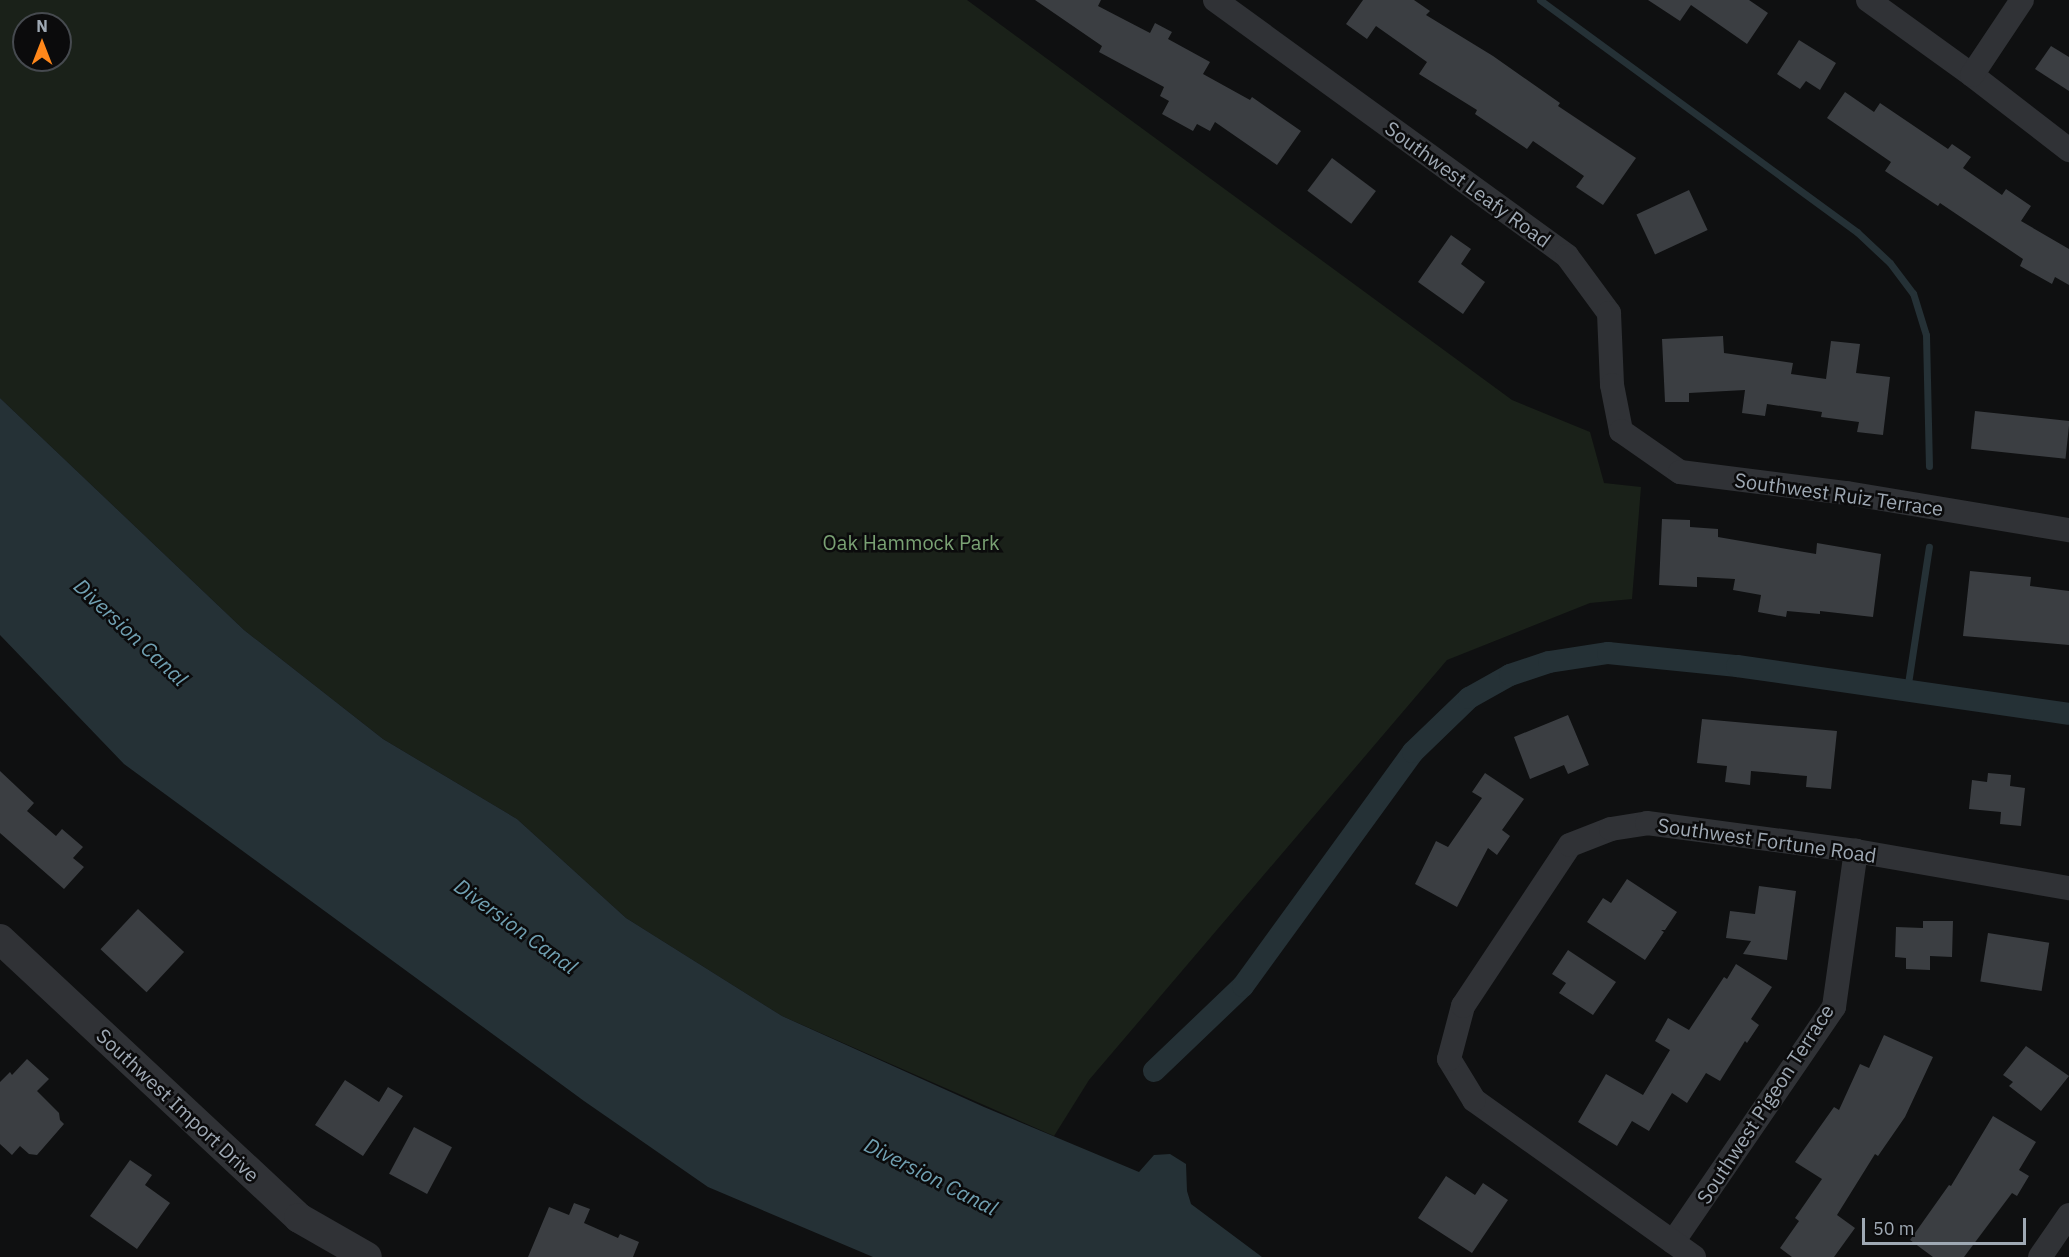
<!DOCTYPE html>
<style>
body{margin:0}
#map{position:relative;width:2069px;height:1257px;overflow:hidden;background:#0f1011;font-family:"IBM Plex Sans",sans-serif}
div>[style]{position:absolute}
.green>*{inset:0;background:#1a2119}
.water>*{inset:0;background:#253136}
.stream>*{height:7px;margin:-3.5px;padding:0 3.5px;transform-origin:3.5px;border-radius:3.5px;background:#253136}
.canal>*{height:22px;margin:-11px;padding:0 11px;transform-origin:11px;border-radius:11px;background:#253136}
.building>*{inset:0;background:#3b3e42;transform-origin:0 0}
.minor>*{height:24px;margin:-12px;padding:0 12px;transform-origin:12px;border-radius:12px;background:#303236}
.tertiary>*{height:30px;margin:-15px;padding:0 15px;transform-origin:15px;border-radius:15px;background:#303236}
span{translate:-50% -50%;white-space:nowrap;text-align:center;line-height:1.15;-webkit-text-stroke:5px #0b0b0c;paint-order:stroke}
.street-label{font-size:20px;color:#9fa9b4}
.park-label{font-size:20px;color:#79a173}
.water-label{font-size:21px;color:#71a1b3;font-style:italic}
.north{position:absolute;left:12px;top:12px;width:60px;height:60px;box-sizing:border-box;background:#0b0b0c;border:2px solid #464a4f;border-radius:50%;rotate:0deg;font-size:16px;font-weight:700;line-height:24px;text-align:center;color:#9fa9b4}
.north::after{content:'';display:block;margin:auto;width:21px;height:27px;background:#ff871a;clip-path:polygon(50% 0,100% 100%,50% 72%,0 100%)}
.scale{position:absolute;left:1862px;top:1218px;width:164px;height:27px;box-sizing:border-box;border:3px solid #9fa9b4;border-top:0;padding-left:8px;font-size:18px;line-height:21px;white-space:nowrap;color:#9fa9b4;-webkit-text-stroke:4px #0b0b0c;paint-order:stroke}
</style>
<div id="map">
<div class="green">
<div style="clip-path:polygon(evenodd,0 0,967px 0,1512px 400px,1590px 432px,1604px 483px,1641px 487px,1632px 599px,1590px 603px,1447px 660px,1089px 1080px,1054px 1136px,782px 1016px,626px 918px,517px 819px,383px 739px,244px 630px,0 398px,0 0,24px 24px,60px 24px,60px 60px,24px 60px,24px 24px)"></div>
</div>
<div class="water">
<div style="clip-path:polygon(0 398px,244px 630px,383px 739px,517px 819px,626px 918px,782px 1016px,984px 1107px,1139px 1172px,1154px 1155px,1170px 1154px,1186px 1164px,1187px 1191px,1191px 1204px,1262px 1257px,873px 1257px,708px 1187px,584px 1101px,124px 764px,0 635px)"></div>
</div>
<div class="stream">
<div style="left:1540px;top:0;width:393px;rotate:36.2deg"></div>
<div style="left:1857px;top:232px;width:45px;rotate:43.2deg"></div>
<div style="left:1890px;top:263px;width:38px;rotate:53deg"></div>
<div style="left:1913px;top:293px;width:44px;rotate:72.8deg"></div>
<div style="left:1926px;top:335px;width:131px;rotate:88.7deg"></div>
<div style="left:1907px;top:690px;width:145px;rotate:-81.3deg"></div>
</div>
<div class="canal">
<div style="left:1154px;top:1071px;width:123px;rotate:-43.7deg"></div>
<div style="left:1243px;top:986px;width:289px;rotate:-54deg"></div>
<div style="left:1413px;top:752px;width:78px;rotate:-44deg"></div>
<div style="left:1469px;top:698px;width:47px;rotate:-29.3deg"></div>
<div style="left:1510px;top:675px;width:41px;rotate:-18.4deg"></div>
<div style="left:1549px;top:662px;width:60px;rotate:-8.7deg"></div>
<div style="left:1608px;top:653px;width:130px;rotate:5.8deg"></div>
<div style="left:1737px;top:666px;width:335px;rotate:8.2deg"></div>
</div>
<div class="building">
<div style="clip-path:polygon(1035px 0,1101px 0,1098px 6px,1150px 33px,1155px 23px,1172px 32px,1168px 39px,1210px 62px,1203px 74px,1250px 100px,1252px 97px,1301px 131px,1277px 165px,1215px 122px,1210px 131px,1197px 124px,1193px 131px,1162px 114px,1169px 101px,1160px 96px,1164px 87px,1099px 52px,1102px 46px)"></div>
<div style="clip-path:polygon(1363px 0,1414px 0,1430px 11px,1426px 15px,1493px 56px,1560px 103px,1558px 106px,1636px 158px,1603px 205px,1576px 187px,1584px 176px,1533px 141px,1527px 149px,1475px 114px,1477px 110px,1419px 74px,1427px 62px,1376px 26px,1367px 39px,1346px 24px)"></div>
<div style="clip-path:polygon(1648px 0,1749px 0,1768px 13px,1747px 44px,1691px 5px,1680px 21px)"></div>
<div style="clip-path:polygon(1799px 40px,1836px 63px,1820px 90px,1806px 81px,1800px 89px,1777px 74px)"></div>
<div style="clip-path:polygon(2051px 46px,2069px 57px,2069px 91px,2035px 69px)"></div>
<div style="clip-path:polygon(1845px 92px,1874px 112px,1880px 103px,1948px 149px,1952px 144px,1971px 157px,1963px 168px,2002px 195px,2006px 189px,2031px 206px,2021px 221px,2069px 249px,2069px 285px,2055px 277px,2052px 284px,2020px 266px,2023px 259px,1940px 203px,1938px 206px,1885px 171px,1891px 162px,1827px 118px)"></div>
<div style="left:1332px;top:158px;width:55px;height:41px;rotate:37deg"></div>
<div style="left:1689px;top:190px;width:44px;height:58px;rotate:65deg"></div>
<div style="clip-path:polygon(1451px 235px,1471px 249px,1461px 264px,1485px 282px,1463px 314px,1418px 282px)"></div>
<div style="clip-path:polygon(1723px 336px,1724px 353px,1793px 363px,1791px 374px,1826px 379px,1831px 341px,1860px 344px,1856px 373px,1890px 377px,1883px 435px,1857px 432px,1859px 422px,1821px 417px,1822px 412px,1767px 404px,1765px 416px,1742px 413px,1745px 390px,1689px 393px,1689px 402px,1665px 402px,1662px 339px)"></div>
<div style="left:1975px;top:411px;width:95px;height:38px;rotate:6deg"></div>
<div style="clip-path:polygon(1662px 519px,1690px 520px,1690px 527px,1718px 529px,1718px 537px,1816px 554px,1817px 543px,1881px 554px,1873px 617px,1820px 611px,1820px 614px,1787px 611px,1786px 617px,1758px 612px,1761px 595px,1733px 590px,1735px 579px,1697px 577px,1697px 587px,1659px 585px)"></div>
<div style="clip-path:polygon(1970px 571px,2031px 577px,2030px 586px,2069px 591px,2069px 645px,1963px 636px)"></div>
<div style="clip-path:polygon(1568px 715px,1589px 765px,1568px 774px,1564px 765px,1530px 779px,1514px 737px)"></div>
<div style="clip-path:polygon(1702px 719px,1837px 731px,1831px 789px,1806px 787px,1807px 776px,1751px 771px,1750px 785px,1725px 782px,1727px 766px,1697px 763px)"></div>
<div style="clip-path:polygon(0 771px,34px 803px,27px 811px,56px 836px,62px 829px,83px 847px,73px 858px,84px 867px,64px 889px,0 833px)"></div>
<div style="clip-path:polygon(1485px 773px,1524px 799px,1502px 830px,1510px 836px,1497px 855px,1488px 848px,1457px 907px,1415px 884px,1436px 841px,1448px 847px,1482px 798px,1472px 792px)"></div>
<div style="clip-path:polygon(1988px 773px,2011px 775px,2010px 786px,2025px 788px,2021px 826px,2000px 824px,2001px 812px,1969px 809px,1972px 780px,1987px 782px)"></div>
<div style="clip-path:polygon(1627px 879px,1677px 912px,1665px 930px,1661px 930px,1664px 932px,1645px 960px,1587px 922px,1603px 898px,1611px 903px)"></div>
<div style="clip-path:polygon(1759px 886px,1796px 891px,1787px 960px,1743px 954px,1751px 941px,1726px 938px,1730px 911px,1755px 914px)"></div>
<div style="left:138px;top:909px;width:63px;height:55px;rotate:43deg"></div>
<div style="clip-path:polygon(1923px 921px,1953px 921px,1952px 957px,1930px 956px,1930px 970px,1906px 969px,1906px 958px,1895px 957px,1896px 927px,1923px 928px)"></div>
<div style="left:1988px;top:933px;width:62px;height:49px;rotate:9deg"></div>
<div style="clip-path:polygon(1568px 950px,1616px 982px,1593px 1015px,1559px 993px,1566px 983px,1552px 974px)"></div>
<div style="clip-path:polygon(1736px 964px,1772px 987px,1751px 1019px,1759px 1025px,1747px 1043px,1745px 1041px,1720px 1081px,1706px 1073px,1687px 1103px,1672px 1093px,1649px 1131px,1632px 1121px,1617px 1146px,1578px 1122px,1606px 1074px,1643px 1095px,1670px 1050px,1655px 1041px,1668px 1018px,1689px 1030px,1724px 977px,1727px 979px)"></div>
<div style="clip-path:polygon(1884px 1035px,1933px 1057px,1905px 1117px,1878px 1156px,1875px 1154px,1837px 1215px,1855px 1228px,1834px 1257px,1792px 1257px,1780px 1248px,1799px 1221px,1795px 1218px,1822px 1179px,1795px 1162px,1834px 1107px,1839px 1110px,1860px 1064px,1869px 1068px)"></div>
<div style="clip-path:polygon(2026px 1046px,2069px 1076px,2041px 1111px,2009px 1086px,2013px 1082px,2003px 1075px)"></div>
<div style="clip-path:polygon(27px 1059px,49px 1079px,37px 1091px,59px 1113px,60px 1120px,64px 1124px,37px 1155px,29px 1154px,20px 1146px,12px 1155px,0 1144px,0 1082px,10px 1072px,12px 1075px)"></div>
<div style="clip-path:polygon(345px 1080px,379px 1102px,388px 1087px,403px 1096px,363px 1156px,315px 1125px)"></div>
<div style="clip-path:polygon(1993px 1116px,2036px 1142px,2019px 1170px,2029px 1176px,2017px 1196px,2012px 1193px,1964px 1257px,1933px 1257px,1910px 1240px,1949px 1185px,1951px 1186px)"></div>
<div style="left:414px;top:1127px;width:43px;height:53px;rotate:28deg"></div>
<div style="clip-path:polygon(130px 1160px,152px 1175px,145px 1185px,170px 1203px,137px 1249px,90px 1216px)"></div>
<div style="clip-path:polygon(1446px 1176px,1475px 1195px,1483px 1183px,1508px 1200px,1472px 1253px,1418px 1218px)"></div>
<div style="clip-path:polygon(574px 1203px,590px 1209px,584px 1223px,618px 1238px,620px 1234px,639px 1242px,633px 1257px,528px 1257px,549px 1207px,569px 1215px)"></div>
</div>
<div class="minor">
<div style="left:1215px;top:0;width:435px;rotate:36deg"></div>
<div style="left:1567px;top:256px;width:71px;rotate:53.6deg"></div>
<div style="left:1609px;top:313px;width:72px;rotate:87.6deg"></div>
<div style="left:1612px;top:385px;width:47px;rotate:78.9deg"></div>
<div style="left:1621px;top:431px;width:72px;rotate:34.8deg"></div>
<div style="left:1680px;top:472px;width:168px;rotate:7.2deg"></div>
<div style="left:1847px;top:493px;width:225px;rotate:9.5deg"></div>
<div style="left:1868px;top:0;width:128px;rotate:35.8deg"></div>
<div style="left:1972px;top:75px;width:123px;rotate:37.7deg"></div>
<div style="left:1972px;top:75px;width:90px;rotate:-56.3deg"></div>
<div style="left:1673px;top:1242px;width:285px;rotate:-55.6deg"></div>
<div style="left:1834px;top:1007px;width:158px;rotate:-82deg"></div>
<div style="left:1694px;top:1257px;width:270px;rotate:-144.5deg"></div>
<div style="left:1474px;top:1100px;width:48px;rotate:-121.4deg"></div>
<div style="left:1449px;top:1059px;width:55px;rotate:-75.2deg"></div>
<div style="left:1463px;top:1006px;width:193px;rotate:-56.4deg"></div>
<div style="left:1570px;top:845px;width:44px;rotate:-21.3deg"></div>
<div style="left:1611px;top:829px;width:36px;rotate:-9deg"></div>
<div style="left:1647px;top:823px;width:211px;rotate:7.6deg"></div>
<div style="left:1856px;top:851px;width:216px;rotate:9.9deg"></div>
<div style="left:2040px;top:1257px;width:51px;rotate:-55.4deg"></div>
</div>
<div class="tertiary">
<div style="left:0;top:939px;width:409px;rotate:43deg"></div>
<div style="left:299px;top:1218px;width:78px;rotate:29.8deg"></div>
</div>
<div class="street-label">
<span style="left:1468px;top:184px;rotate:36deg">Southwest Leafy Road</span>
<span style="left:1839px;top:494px;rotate:8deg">Southwest Ruiz Terrace</span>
<span style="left:1767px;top:840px;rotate:8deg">Southwest Fortune Road</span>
<span style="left:1765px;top:1104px;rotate:-57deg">Southwest Pigeon Terrace</span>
<span style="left:178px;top:1105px;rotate:43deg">Southwest Import Drive</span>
</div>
<div class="park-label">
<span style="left:911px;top:542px">Oak Hammock Park</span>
</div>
<div class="water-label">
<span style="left:131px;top:632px;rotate:43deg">Diversion Canal</span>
<span style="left:516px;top:926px;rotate:36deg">Diversion Canal</span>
<span style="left:931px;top:1176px;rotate:27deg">Diversion Canal</span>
</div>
<div class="north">N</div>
<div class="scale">50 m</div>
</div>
